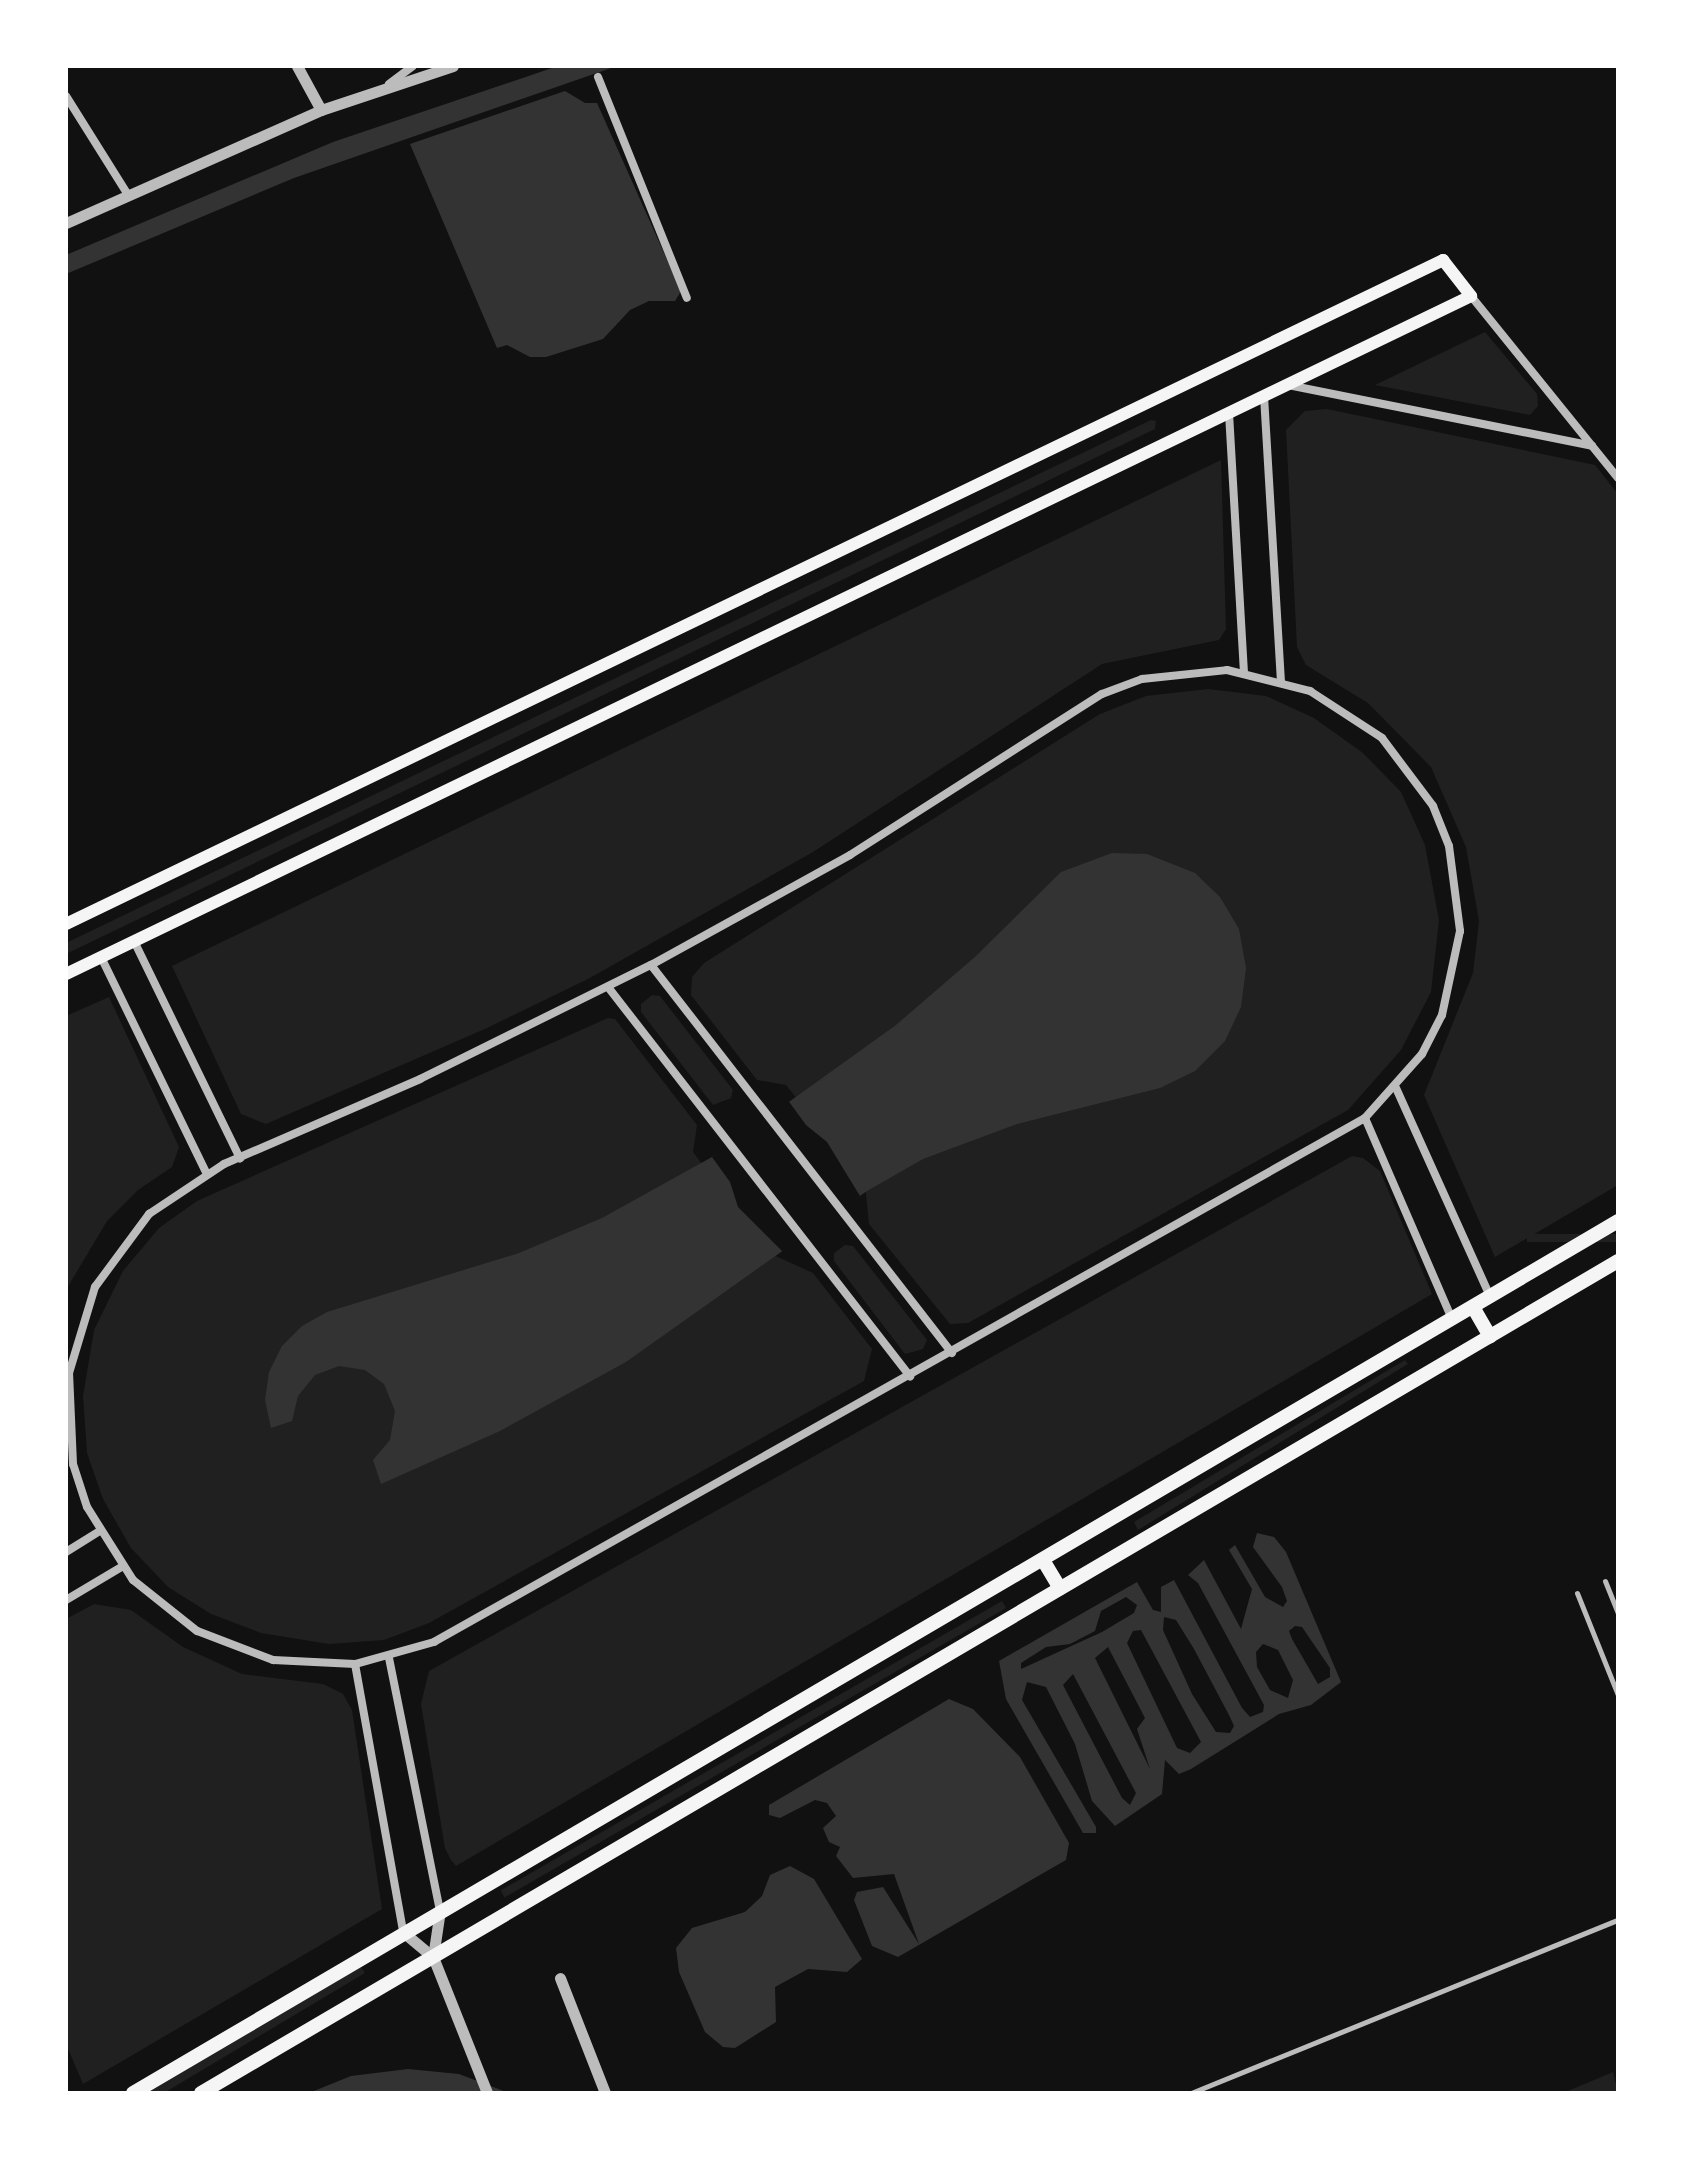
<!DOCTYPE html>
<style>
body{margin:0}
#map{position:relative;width:1684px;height:2159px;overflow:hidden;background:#111;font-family:"Varela Round",sans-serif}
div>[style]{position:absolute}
.green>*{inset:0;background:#202020;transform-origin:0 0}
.water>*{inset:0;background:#333}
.pier>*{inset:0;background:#111}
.service>*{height:5px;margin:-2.5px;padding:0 2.5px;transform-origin:2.5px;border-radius:2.5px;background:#bcbcbc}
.minor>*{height:8px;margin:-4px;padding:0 4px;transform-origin:4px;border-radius:4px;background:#bcbcbc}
.tertiary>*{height:11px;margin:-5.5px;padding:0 5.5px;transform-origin:5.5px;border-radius:5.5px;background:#bcbcbc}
.secondary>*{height:12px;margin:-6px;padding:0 6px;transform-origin:6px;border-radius:6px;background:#f5f5f5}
.primary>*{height:14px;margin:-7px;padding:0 7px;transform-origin:7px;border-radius:7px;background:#f5f5f5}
span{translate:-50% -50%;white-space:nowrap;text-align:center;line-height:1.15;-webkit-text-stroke:8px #fff;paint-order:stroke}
.frame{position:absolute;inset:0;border:68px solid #fff;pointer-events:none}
</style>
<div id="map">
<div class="green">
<div style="clip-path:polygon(1485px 332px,1537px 394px,1538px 406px,1530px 415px,1375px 385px)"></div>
<div style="clip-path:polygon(1327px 409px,1595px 465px,1618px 494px,1618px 1185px,1495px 1257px,1424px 1095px,1473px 973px,1479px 921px,1466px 847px,1431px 767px,1368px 703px,1306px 665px,1297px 647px,1286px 430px,1305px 411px)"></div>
<div style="clip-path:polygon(1151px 420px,1156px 421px,1155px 429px,66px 954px,66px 943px)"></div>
<div style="clip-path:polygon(1221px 460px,1226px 629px,1219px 640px,1102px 664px,813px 852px,588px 979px,487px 1028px,266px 1124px,241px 1114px,172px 966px)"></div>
<div style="clip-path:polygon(1208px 689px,1266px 696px,1314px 718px,1363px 753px,1401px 792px,1425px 845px,1439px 920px,1431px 992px,1401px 1050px,1348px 1110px,968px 1323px,950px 1324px,869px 1224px,865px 1184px,786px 1085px,757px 1080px,691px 995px,692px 977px,704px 963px,1100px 714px,1146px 696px)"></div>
<div style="clip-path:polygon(652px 995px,660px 996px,733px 1090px,731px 1098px,713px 1105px,641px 1012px,641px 1004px)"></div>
<div style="clip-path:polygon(109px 997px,179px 1147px,172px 1167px,138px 1190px,107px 1221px,66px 1290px,66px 1016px)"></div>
<div style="clip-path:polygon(608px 1018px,615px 1019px,697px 1125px,693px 1152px,769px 1253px,813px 1273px,872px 1349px,864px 1381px,429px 1623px,384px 1640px,329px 1644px,261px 1633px,211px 1614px,168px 1587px,131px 1548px,103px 1499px,87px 1453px,83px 1396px,94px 1330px,123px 1271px,159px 1228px,197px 1201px)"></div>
<div style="clip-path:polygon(1352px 1156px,1363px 1158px,1380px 1171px,1432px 1294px,456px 1866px,451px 1860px,445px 1848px,421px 1704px,429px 1671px)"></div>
<div style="left:1618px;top:1234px;width:8px;height:91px;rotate:90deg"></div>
<div style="clip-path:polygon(845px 1245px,853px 1246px,927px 1340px,923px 1349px,905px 1354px,834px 1261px,834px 1253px)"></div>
<div style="clip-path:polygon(1405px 1360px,1408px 1364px,1138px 1530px,1134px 1522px)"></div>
<div style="left:1002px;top:1601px;width:8px;height:579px;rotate:60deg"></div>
<div style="clip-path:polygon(94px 1604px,131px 1610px,183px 1647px,242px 1674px,323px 1684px,343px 1694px,352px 1710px,382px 1909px,83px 2084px,66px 2044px,66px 1619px)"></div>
<div style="clip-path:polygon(361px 1967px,365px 1973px,164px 2093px,145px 2093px)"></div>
<div style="clip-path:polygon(1613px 2072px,1618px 2093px,1563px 2093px)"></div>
</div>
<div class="water">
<div style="clip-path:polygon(558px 66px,617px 66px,294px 178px,66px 274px,66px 255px,333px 142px)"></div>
<div style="clip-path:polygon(565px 91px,585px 103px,597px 103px,681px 291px,675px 301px,649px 301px,630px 310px,603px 339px,546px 357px,530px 357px,507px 345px,497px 348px,410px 144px)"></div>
<div style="clip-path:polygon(1112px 853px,1147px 854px,1195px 873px,1220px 897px,1239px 929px,1246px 968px,1241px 1007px,1225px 1041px,1195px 1071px,1160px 1088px,1017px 1124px,923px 1159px,867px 1191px,626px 1362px,500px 1431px,381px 1484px,373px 1460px,390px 1440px,395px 1411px,384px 1384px,365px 1370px,339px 1366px,315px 1375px,298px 1396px,292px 1421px,271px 1428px,265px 1400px,269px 1372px,282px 1346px,302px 1326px,327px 1312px,519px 1253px,602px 1218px,712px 1157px,896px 1025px,976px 956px,1061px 872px)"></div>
<div style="clip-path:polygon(evenodd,1257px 1533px,1274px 1537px,1286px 1552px,1341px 1682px,1311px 1705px,1279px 1714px,1191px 1769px,1179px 1774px,1165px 1760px,1162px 1794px,1115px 1826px,1092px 1801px,1075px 1744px,1046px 1687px,1027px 1682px,1022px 1700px,1096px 1827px,1096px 1833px,1083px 1833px,1006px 1699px,999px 1661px,1137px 1582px,1153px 1610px,1161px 1612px,1161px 1587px,1174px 1580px,1242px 1708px,1250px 1717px,1263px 1712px,1264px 1705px,1198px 1583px,1188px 1575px,1204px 1560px,1241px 1629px,1252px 1589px,1229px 1550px,1235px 1545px,1265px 1597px,1283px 1607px,1287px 1601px,1282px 1587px,1253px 1547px,1257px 1533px,1126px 1597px,1137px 1605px,1134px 1613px,1102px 1632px,1021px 1669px,1021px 1663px,1046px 1647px,1070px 1644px,1095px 1631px,1101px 1611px,1126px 1597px,1257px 1533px,1164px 1617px,1176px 1620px,1194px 1649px,1230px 1717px,1234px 1726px,1230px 1733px,1216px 1732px,1192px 1694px,1163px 1630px,1164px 1617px,1257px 1533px,1295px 1626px,1302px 1627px,1330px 1668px,1330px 1677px,1318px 1684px,1292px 1639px,1289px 1631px,1295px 1626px,1257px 1533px,1141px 1630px,1201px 1742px,1190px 1753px,1177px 1748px,1127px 1643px,1133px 1631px,1141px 1630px,1257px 1533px,1263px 1644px,1278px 1650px,1293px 1680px,1288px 1698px,1270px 1690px,1257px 1667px,1256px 1652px,1263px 1644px,1257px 1533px,1108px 1647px,1145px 1718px,1137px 1729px,1150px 1769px,1095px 1658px,1108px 1647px,1257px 1533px,1073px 1674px,1136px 1793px,1130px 1805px,1122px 1798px,1063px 1685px,1073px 1674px)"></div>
<div style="clip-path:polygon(949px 1699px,973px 1709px,1020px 1757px,1069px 1843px,1066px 1860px,898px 1957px,872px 1946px,854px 1900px,857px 1892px,883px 1887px,919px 1944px,894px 1874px,853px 1878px,836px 1856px,840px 1847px,829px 1842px,823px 1828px,836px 1816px,827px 1803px,815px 1800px,780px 1818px,769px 1815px,769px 1805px)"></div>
<div style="clip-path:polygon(790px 1866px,814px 1879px,862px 1959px,847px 1972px,808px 1969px,775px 1987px,776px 2022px,735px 2048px,723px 2047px,705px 2032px,679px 1972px,676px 1948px,692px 1928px,745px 1912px,762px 1896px,770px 1875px)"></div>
<div style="clip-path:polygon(408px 2069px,459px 2074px,509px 2093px,309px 2093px,351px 2076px)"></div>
</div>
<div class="pier">
<div style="clip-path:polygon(787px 1099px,806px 1125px,827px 1142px,860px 1196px,785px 1254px,738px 1207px,730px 1182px,712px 1157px)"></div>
</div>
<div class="service">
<div style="left:1605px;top:1581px;width:35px;rotate:68deg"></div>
<div style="left:1577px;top:1593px;width:110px;rotate:68.1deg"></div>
<div style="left:1191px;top:2093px;width:461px;rotate:-22.1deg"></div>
</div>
<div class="minor">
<div style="left:598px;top:77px;width:238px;rotate:68.1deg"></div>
<div style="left:389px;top:84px;width:30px;rotate:-37deg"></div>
<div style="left:66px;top:96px;width:117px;rotate:57.9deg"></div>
<div style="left:1471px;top:296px;width:234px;rotate:51.1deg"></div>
<div style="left:1288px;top:385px;width:310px;rotate:11.3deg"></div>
<div style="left:1264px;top:396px;width:286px;rotate:86.6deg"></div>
<div style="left:1229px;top:413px;width:260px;rotate:86.7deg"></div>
<div style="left:1227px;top:670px;width:86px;rotate:14.2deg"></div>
<div style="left:1310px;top:691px;width:86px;rotate:33.1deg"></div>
<div style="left:1382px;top:738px;width:85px;rotate:53.1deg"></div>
<div style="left:1433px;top:806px;width:43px;rotate:68.2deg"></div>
<div style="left:1449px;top:846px;width:86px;rotate:82.6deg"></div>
<div style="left:1460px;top:931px;width:86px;rotate:102.1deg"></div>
<div style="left:1442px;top:1015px;width:44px;rotate:117.1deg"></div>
<div style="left:1422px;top:1054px;width:86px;rotate:131.7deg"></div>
<div style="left:1365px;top:1118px;width:1068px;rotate:150.63deg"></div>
<div style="left:434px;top:1642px;width:82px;rotate:164.4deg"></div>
<div style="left:355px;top:1664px;width:82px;rotate:-177.2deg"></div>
<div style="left:273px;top:1660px;width:81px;rotate:-159.1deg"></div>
<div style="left:197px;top:1631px;width:82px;rotate:-141.4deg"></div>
<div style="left:133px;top:1580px;width:86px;rotate:-122.2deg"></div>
<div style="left:87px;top:1507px;width:45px;rotate:-108deg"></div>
<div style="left:73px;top:1464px;width:91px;rotate:-92.5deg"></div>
<div style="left:69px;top:1373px;width:90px;rotate:-73.2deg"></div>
<div style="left:95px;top:1287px;width:91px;rotate:-53.5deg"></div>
<div style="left:149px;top:1214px;width:90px;rotate:-33.7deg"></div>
<div style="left:224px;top:1164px;width:214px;rotate:-23.4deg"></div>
<div style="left:420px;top:1079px;width:258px;rotate:-26.3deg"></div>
<div style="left:651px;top:965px;width:227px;rotate:-28.9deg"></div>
<div style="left:850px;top:855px;width:299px;rotate:-32.6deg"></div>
<div style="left:1102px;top:694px;width:43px;rotate:-20.6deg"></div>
<div style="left:1142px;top:679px;width:85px;rotate:-6deg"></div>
<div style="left:134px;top:941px;width:242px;rotate:64deg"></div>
<div style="left:101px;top:957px;width:242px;rotate:64deg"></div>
<div style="left:651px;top:965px;width:491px;rotate:52.2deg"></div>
<div style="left:608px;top:987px;width:493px;rotate:52.2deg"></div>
<div style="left:1396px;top:1088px;width:228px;rotate:65.7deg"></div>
<div style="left:1365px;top:1118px;width:219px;rotate:66.6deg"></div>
<div style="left:66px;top:1552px;width:40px;rotate:-32deg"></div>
<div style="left:66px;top:1600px;width:66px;rotate:-30.8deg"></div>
<div style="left:389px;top:1658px;width:257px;rotate:78.6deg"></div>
<div style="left:355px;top:1664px;width:272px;rotate:79.8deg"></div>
</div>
<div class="tertiary">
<div style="left:297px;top:66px;width:50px;rotate:61.4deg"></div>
<div style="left:66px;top:223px;width:279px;rotate:-23.9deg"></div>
<div style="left:321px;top:110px;width:139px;rotate:-18.4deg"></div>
<div style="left:403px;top:1932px;width:39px;rotate:40deg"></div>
<div style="left:433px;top:1957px;width:146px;rotate:68.3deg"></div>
<div style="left:433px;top:1957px;width:48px;rotate:-81.5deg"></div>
<div style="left:560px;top:1978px;width:123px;rotate:68.6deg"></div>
</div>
<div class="secondary">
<div style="left:66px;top:924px;width:1529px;rotate:-25.74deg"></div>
<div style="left:1443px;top:260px;width:46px;rotate:52.1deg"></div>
<div style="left:1471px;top:296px;width:1560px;rotate:154.24deg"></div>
</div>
<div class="primary">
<div style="left:1473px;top:1307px;width:34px;rotate:60deg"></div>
<div style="left:1043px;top:1560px;width:33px;rotate:59deg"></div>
<div style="left:133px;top:2093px;width:1722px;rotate:-30.42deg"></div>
<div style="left:201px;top:2093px;width:1643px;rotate:-30.42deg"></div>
</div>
<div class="frame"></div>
</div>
